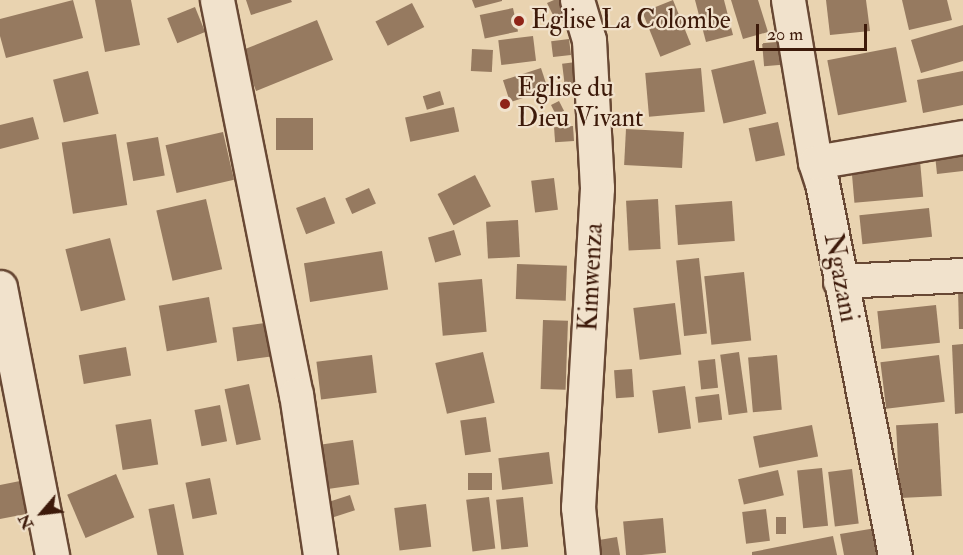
<!DOCTYPE html>
<style>
body{margin:0}
#map{position:relative;width:963px;height:555px;overflow:hidden;background:#e9d3b0;font-family:"IM FELL Double Pica",serif}
div>[style]{position:absolute}
.building>*{inset:0;background:#967a60;transform-origin:0 0}
.roads{filter:drop-shadow(2px 0 #684834) drop-shadow(-2px 0 #684834) drop-shadow(0 2px #684834) drop-shadow(0 -2px #684834)}
.minor>*{height:33px;margin:-16.5px;padding:0 16.5px;transform-origin:16.5px;border-radius:16.5px;background:#f1e2cc}
.dots>*{width:16px;height:16px;translate:-50% -50%;box-sizing:border-box;border:3px solid #f1e2cc;border-radius:50%}
span{translate:-50% -50%;white-space:nowrap;text-align:center;line-height:1.15;-webkit-text-stroke:4.5px #f1e2cc;paint-order:stroke}
.poi-label{font-size:26px;color:#3d1a0a}
.left{translate:0 -50%;text-align:left}
.street-label{font-size:26px;color:#3d1a0a}
.north{position:absolute;left:12px;top:483px;width:60px;height:60px;-webkit-text-stroke:4px #f1e2cc;paint-order:stroke;rotate:242deg;font-size:16px;font-weight:700;line-height:24px;text-align:center;color:#3d1a0a}
.north::after{content:'';display:block;margin:auto;width:21px;height:27px;background:#3d1a0a;clip-path:polygon(50% 0,100% 100%,50% 72%,0 100%)}
.scale{position:absolute;left:756px;top:24px;width:111px;height:27px;box-sizing:border-box;border:3px solid #3d1a0a;border-top:0;padding-left:8px;font-size:18px;line-height:21px;white-space:nowrap;color:#3d1a0a;-webkit-text-stroke:4px #f1e2cc;paint-order:stroke}
</style>
<div id="map">
<div class="building">
<div style="clip-path:polygon(73px 0,83px 38px,6px 58px,0 36px,0 19px)"></div>
<div style="clip-path:polygon(95px 0,131px 0,140px 45px,105px 52px)"></div>
<div style="clip-path:polygon(246px 0,291px 0,292px 2px,251px 15px)"></div>
<div style="clip-path:polygon(472px 0,502px 0,502px 1px,475px 8px)"></div>
<div style="clip-path:polygon(554px 0,559px 0,568px 18px,557px 23px,547px 3px)"></div>
<div style="left:673px;top:0;width:48px;height:33px;rotate:68deg"></div>
<div style="clip-path:polygon(695px 0,724px 0,733px 35px,706px 42px)"></div>
<div style="clip-path:polygon(731px 0,758px 0,768px 32px,743px 39px)"></div>
<div style="clip-path:polygon(826px 0,866px 0,870px 31px,830px 35px)"></div>
<div style="clip-path:polygon(902px 0,947px 0,952px 20px,909px 30px)"></div>
<div style="left:412px;top:3px;width:27px;height:41px;rotate:63deg"></div>
<div style="left:195px;top:7px;width:27px;height:30px;rotate:68deg"></div>
<div style="left:513px;top:8px;width:24px;height:34px;rotate:78deg"></div>
<div style="left:317px;top:20px;width:43px;height:83px;rotate:68deg"></div>
<div style="clip-path:polygon(963px 25px,963px 61px,921px 73px,911px 40px)"></div>
<div style="left:533px;top:36px;width:25px;height:35px;rotate:83deg"></div>
<div style="left:569px;top:39px;width:16px;height:18px;rotate:83deg"></div>
<div style="left:789px;top:41px;width:23px;height:27px;rotate:85deg"></div>
<div style="left:896px;top:47px;width:56px;height:70px;rotate:79deg"></div>
<div style="left:472px;top:49px;width:21px;height:22px;rotate:3deg"></div>
<div style="left:754px;top:60px;width:55px;height:44px;rotate:77deg"></div>
<div style="left:576px;top:62px;width:33px;height:14px;rotate:83deg"></div>
<div style="left:541px;top:68px;width:23px;height:40px;rotate:72deg"></div>
<div style="left:701px;top:68px;width:44px;height:56px;rotate:85deg"></div>
<div style="left:88px;top:71px;width:44px;height:36px;rotate:76deg"></div>
<div style="clip-path:polygon(963px 71px,963px 105px,923px 113px,917px 80px)"></div>
<div style="left:440px;top:91px;width:14px;height:18px;rotate:73deg"></div>
<div style="left:559px;top:101px;width:11px;height:9px;rotate:63deg"></div>
<div style="left:454px;top:107px;width:25px;height:50px;rotate:78deg"></div>
<div style="clip-path:polygon(33px 117px,39px 139px,0 149px,0 125px)"></div>
<div style="left:276px;top:118px;width:37px;height:32px"></div>
<div style="left:778px;top:122px;width:34px;height:30px;rotate:78deg"></div>
<div style="left:573px;top:126px;width:15px;height:19px;rotate:86deg"></div>
<div style="left:626px;top:129px;width:58px;height:36px;rotate:3deg"></div>
<div style="left:223px;top:132px;width:49px;height:59px;rotate:77deg"></div>
<div style="clip-path:polygon(963px 133px,963px 171px,937px 174px,933px 136px)"></div>
<div style="left:116px;top:134px;width:72px;height:55px;rotate:81deg"></div>
<div style="left:158px;top:137px;width:39px;height:32px;rotate:80deg"></div>
<div style="left:919px;top:149px;width:48px;height:69px;rotate:85deg"></div>
<div style="left:475px;top:175px;width:35px;height:42px;rotate:63deg"></div>
<div style="left:554px;top:178px;width:32px;height:23px;rotate:83deg"></div>
<div style="left:369px;top:188px;width:17px;height:26px;rotate:66deg"></div>
<div style="left:325px;top:197px;width:28px;height:31px;rotate:69deg"></div>
<div style="left:206px;top:199px;width:72px;height:51px;rotate:77deg"></div>
<div style="left:658px;top:199px;width:50px;height:32px;rotate:87deg"></div>
<div style="left:732px;top:201px;width:40px;height:57px;rotate:86deg"></div>
<div style="left:929px;top:208px;width:29px;height:70px;rotate:84deg"></div>
<div style="left:518px;top:220px;width:37px;height:32px;rotate:87deg"></div>
<div style="left:454px;top:230px;width:26px;height:27px;rotate:74deg"></div>
<div style="left:110px;top:238px;width:64px;height:46px;rotate:76deg"></div>
<div style="left:382px;top:251px;width:39px;height:79px;rotate:81deg"></div>
<div style="left:699px;top:258px;width:76px;height:23px;rotate:84deg"></div>
<div style="left:517px;top:264px;width:50px;height:35px;rotate:2deg"></div>
<div style="left:744px;top:272px;width:69px;height:40px;rotate:84deg"></div>
<div style="left:482px;top:279px;width:53px;height:44px;rotate:85deg"></div>
<div style="clip-path:polygon(958px 289px,963px 289px,963px 329px,959px 329px)"></div>
<div style="left:209px;top:297px;width:46px;height:51px;rotate:80deg"></div>
<div style="left:675px;top:303px;width:52px;height:42px;rotate:83deg"></div>
<div style="left:936px;top:305px;width:38px;height:59px;rotate:84deg"></div>
<div style="left:543px;top:320px;width:25px;height:69px;rotate:2deg"></div>
<div style="left:272px;top:322px;width:34px;height:40px;rotate:82deg"></div>
<div style="clip-path:polygon(963px 344px,963px 413px,955px 414px,952px 345px)"></div>
<div style="left:126px;top:347px;width:29px;height:48px;rotate:80deg"></div>
<div style="left:483px;top:352px;width:52px;height:49px;rotate:77deg"></div>
<div style="left:739px;top:352px;width:61px;height:19px;rotate:82deg"></div>
<div style="left:372px;top:355px;width:38px;height:56px;rotate:83deg"></div>
<div style="left:777px;top:355px;width:55px;height:29px;rotate:85deg"></div>
<div style="left:939px;top:355px;width:47px;height:59px;rotate:83deg"></div>
<div style="left:715px;top:359px;width:29px;height:17px;rotate:84deg"></div>
<div style="left:632px;top:369px;width:28px;height:18px;rotate:86deg"></div>
<div style="left:249px;top:384px;width:57px;height:25px;rotate:78deg"></div>
<div style="left:685px;top:386px;width:43px;height:33px;rotate:82deg"></div>
<div style="left:719px;top:394px;width:26px;height:24px;rotate:83deg"></div>
<div style="left:220px;top:405px;width:37px;height:26px;rotate:79deg"></div>
<div style="left:486px;top:417px;width:35px;height:26px;rotate:82deg"></div>
<div style="left:151px;top:419px;width:46px;height:36px;rotate:81deg"></div>
<div style="left:938px;top:423px;width:73px;height:42px;rotate:87deg"></div>
<div style="left:812px;top:425px;width:32px;height:60px;rotate:79deg"></div>
<div style="left:353px;top:440px;width:45px;height:37px;rotate:82deg"></div>
<div style="left:549px;top:452px;width:32px;height:51px;rotate:83deg"></div>
<div style="left:822px;top:468px;width:58px;height:25px;rotate:84deg"></div>
<div style="left:852px;top:469px;width:55px;height:24px;rotate:83deg"></div>
<div style="left:778px;top:470px;width:26px;height:41px;rotate:77deg"></div>
<div style="left:468px;top:473px;width:24px;height:17px"></div>
<div style="left:116px;top:474px;width:47px;height:53px;rotate:67deg"></div>
<div style="left:210px;top:478px;width:37px;height:25px;rotate:79deg"></div>
<div style="clip-path:polygon(20px 481px,26px 514px,0 519px,0 485px)"></div>
<div style="left:350px;top:495px;width:16px;height:30px;rotate:72deg"></div>
<div style="left:489px;top:497px;width:52px;height:23px;rotate:83deg"></div>
<div style="left:523px;top:497px;width:50px;height:27px;rotate:84deg"></div>
<div style="left:174px;top:504px;width:52px;height:26px;rotate:79deg"></div>
<div style="left:426px;top:504px;width:43px;height:32px;rotate:83deg"></div>
<div style="left:766px;top:509px;width:32px;height:24px;rotate:83deg"></div>
<div style="left:776px;top:517px;width:10px;height:17px"></div>
<div style="left:663px;top:518px;width:35px;height:40px;rotate:85deg"></div>
<div style="clip-path:polygon(876px 528px,880px 555px,844px 555px,840px 534px)"></div>
<div style="clip-path:polygon(833px 536px,837px 555px,752px 555px,752px 552px)"></div>
<div style="clip-path:polygon(617px 537px,620px 555px,601px 555px,599px 540px)"></div>
</div>
<div class="roads">
<div class="minor">
<div style="left:217px;top:0;width:402px;rotate:78.7deg"></div>
<div style="left:296px;top:394px;width:163px;rotate:81.5deg"></div>
<div style="left:577px;top:0;width:42px;rotate:73.3deg"></div>
<div style="left:589px;top:40px;width:148px;rotate:86.9deg"></div>
<div style="left:597px;top:188px;width:320px;rotate:93.4deg"></div>
<div style="left:578px;top:507px;width:48px;rotate:84.1deg"></div>
<div style="left:788px;top:0;width:164px;rotate:80.5deg"></div>
<div style="left:815px;top:162px;width:22px;rotate:72deg"></div>
<div style="left:822px;top:183px;width:379px;rotate:78.9deg"></div>
<div style="left:815px;top:162px;width:150px;rotate:-9.6deg"></div>
<div style="left:840px;top:281px;width:123px;rotate:-2.8deg"></div>
<div style="left:0;top:287px;width:273px;rotate:79deg"></div>
</div>
</div>
<div class="dots">
<div style="left:519px;top:21px;background:#8f2418"></div>
<div style="left:505px;top:104px;background:#8f2418"></div>
</div>
<div class="poi-label">
<span class="left" style="left:531px;top:21px">Eglise La Colombe</span>
<span class="left" style="left:517px;top:104px">Eglise du<br>Dieu Vivant</span>
</div>
<div class="street-label">
<span style="left:592px;top:277px;rotate:-87deg">Kimwenza</span>
<span style="left:840px;top:278px;rotate:79deg">Ngazani</span>
</div>
<div class="north">N</div>
<div class="scale">20 m</div>
</div>
